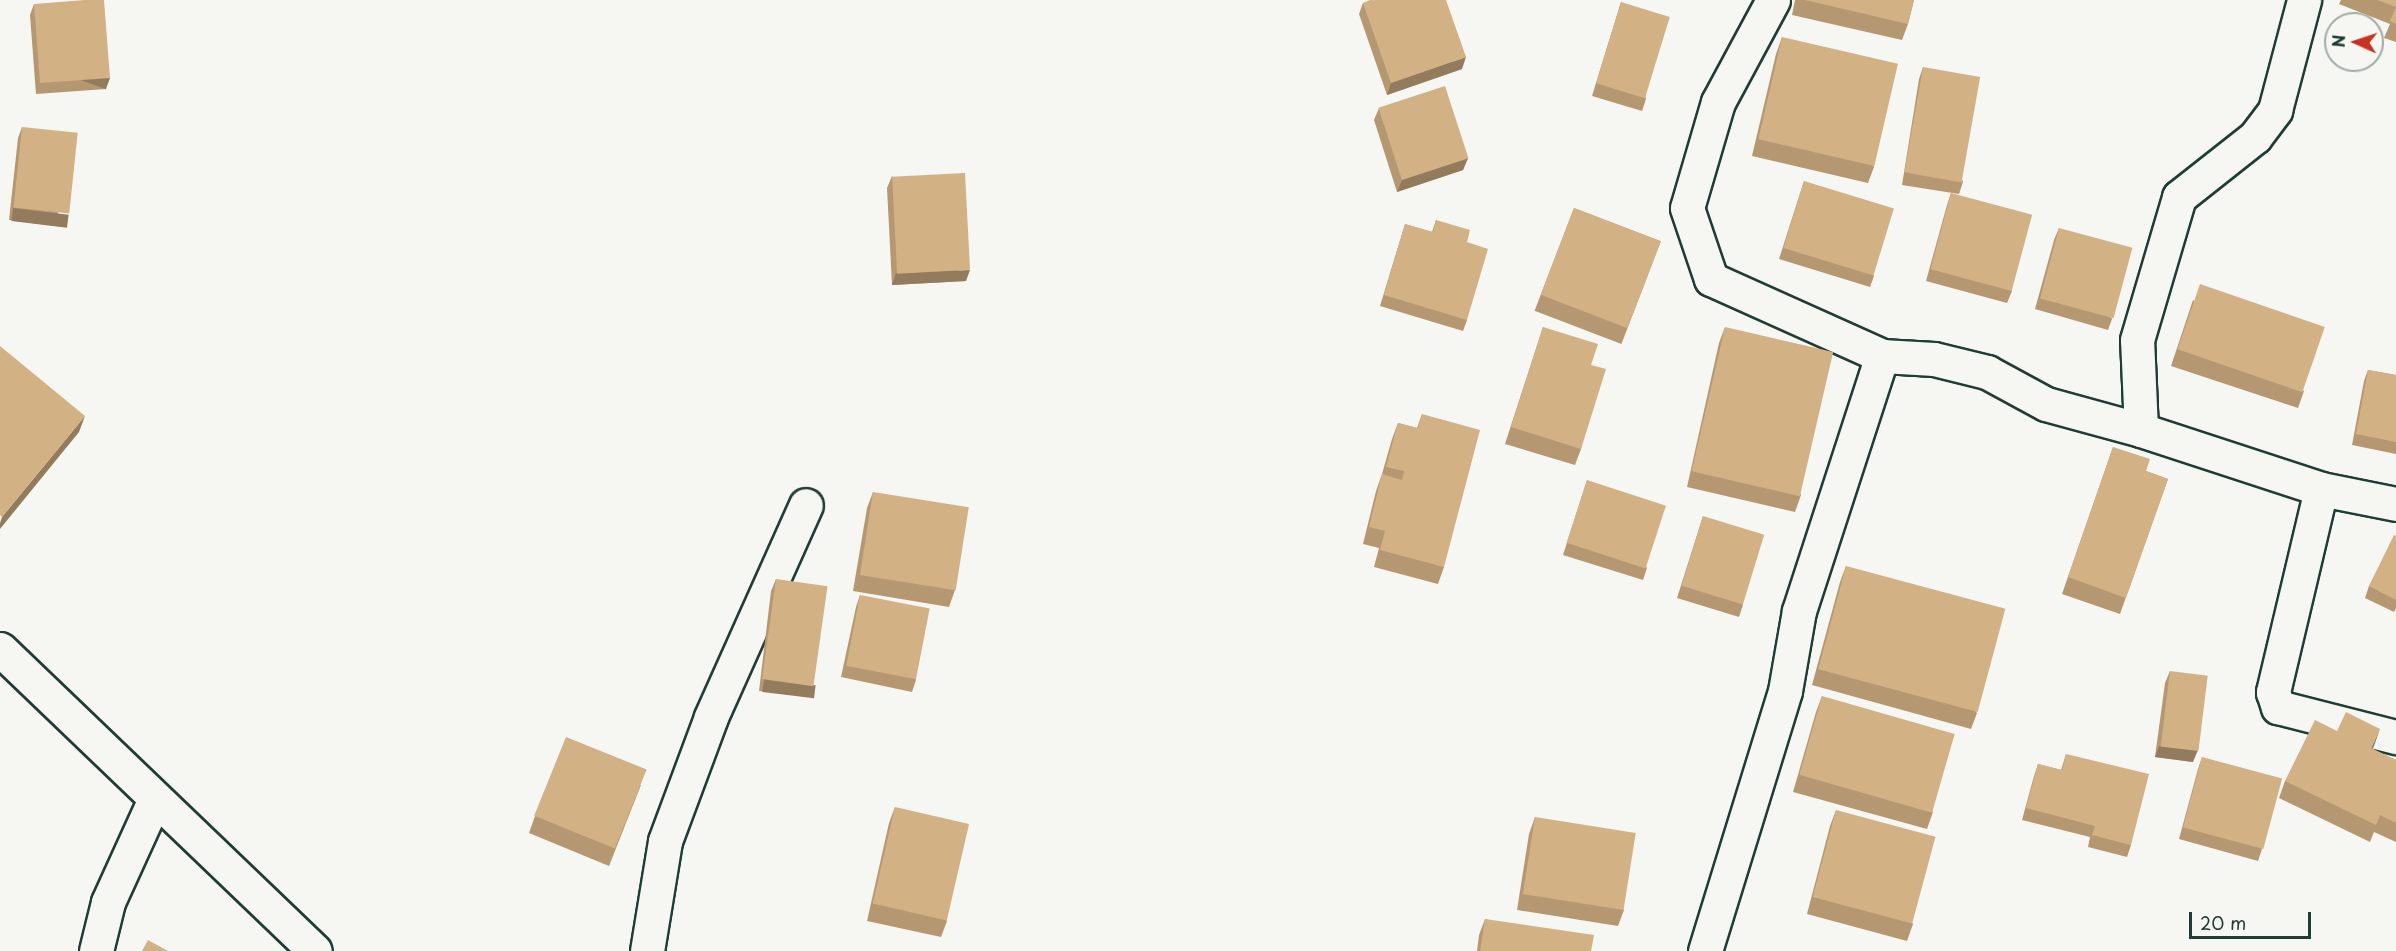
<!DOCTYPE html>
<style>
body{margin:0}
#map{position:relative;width:2396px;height:951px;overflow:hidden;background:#f6f6f2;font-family:"Playpen Sans",sans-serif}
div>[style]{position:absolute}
.roads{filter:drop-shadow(2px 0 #1f3d34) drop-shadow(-2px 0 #1f3d34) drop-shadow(0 2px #1f3d34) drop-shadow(0 -2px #1f3d34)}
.minor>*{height:33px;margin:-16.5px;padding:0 16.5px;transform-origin:16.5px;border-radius:16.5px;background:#f6f6f2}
.wall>*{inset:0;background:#b59872;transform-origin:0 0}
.shaded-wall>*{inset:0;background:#937c5d;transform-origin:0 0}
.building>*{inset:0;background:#d2b185;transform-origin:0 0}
span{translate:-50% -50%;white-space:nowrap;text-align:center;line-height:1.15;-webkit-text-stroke:6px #f6f6f2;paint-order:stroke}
.north{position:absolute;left:2324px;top:12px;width:60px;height:60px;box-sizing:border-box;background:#f6f6f2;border:2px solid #a0aca6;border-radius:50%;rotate:273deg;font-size:16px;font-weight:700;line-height:24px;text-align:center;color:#1f3d34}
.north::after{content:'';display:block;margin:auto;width:21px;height:27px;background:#c8321e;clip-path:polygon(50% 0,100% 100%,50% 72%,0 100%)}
.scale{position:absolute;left:2189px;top:912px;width:122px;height:27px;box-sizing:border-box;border:3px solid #1f3d34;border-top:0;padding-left:8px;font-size:18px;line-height:21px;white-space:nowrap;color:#1f3d34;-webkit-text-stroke:4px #f6f6f2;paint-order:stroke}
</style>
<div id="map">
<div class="roads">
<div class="minor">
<div style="left:1773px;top:0;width:116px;rotate:118.3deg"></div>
<div style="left:1718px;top:102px;width:110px;rotate:106.3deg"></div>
<div style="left:1687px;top:208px;width:75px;rotate:71.3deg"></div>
<div style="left:1711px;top:279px;width:188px;rotate:24.2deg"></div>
<div style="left:1882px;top:356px;width:52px;rotate:3.3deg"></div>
<div style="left:1934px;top:359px;width:55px;rotate:13.8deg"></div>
<div style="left:1987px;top:372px;width:67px;rotate:28.5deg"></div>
<div style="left:2046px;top:404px;width:98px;rotate:15.3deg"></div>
<div style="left:2141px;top:430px;width:189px;rotate:18.1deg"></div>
<div style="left:2321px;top:489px;width:76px;rotate:11.3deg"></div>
<div style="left:2141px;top:430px;width:90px;rotate:-92.5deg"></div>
<div style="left:2137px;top:340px;width:149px;rotate:-73.6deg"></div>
<div style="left:2179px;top:197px;width:97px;rotate:-38.3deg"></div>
<div style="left:2255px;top:137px;width:34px;rotate:-53deg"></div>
<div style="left:2275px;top:110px;width:114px;rotate:-75.2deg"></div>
<div style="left:2321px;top:489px;width:209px;rotate:103.3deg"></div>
<div style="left:2273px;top:692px;width:16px;rotate:72deg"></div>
<div style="left:2278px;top:707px;width:122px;rotate:14.3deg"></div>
<div style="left:0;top:649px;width:436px;rotate:43.8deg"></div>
<div style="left:96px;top:951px;width:50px;rotate:-76.2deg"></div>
<div style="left:108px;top:902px;width:113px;rotate:-65.5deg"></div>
<div style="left:647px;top:951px;width:111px;rotate:-80.7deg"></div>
<div style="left:665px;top:841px;width:132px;rotate:-69.6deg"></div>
<div style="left:711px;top:717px;width:232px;rotate:-65.9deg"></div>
<div style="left:1705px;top:951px;width:272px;rotate:-72.9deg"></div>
<div style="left:1785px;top:691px;width:81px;rotate:-80.1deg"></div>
<div style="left:1799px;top:611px;width:268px;rotate:-72deg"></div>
</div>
</div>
<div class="wall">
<div style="clip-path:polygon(1795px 0,1914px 0,1908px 24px,1902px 40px,1792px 15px)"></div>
<div style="clip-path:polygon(2341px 0,2396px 0,2396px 42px,2384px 38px,2390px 24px,2339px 4px)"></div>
<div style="clip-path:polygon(1621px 2px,1646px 99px,1642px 111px,1592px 96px)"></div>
<div style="clip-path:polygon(1363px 3px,1462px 69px,1387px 95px,1359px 14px)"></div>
<div style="clip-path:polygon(34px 4px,106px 89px,36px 94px,30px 15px)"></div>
<div style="clip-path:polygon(1782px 37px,1874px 167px,1868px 183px,1752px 156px,1776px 54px)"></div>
<div style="clip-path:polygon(1923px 67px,1963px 182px,1959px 194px,1902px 185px,1919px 79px)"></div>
<div style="clip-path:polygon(1379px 108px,1468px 158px,1463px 170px,1397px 192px,1374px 120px)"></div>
<div style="clip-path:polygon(22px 127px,64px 227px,9px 220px,18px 138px)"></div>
<div style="clip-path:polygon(892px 176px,966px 281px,892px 285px,887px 188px)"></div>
<div style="clip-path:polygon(1804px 181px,1874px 276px,1870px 287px,1779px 259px)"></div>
<div style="clip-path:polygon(1951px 193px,2012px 291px,2007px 303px,1926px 281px,1947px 205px)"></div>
<div style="left:1574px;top:208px;width:93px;height:110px;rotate:21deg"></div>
<div style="clip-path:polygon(1436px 220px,1467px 242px,1467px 320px,1463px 331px,1380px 306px,1405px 224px,1432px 232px)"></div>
<div style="clip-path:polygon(2059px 228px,2112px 319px,2108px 330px,2035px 309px,2054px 240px)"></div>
<div style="clip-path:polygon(2193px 300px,2304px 391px,2298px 408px,2171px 366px)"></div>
<div style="clip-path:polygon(1543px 327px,1591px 365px,1581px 449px,1575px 465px,1505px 444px)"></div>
<div style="clip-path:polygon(1725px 327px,1801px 495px,1795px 512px,1687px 487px,1719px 343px)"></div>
<div style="clip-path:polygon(2368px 370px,2396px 375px,2396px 454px,2352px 445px,2364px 381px)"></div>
<div style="clip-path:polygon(1422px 414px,1444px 567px,1438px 584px,1374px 567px,1379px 548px,1363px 544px,1376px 491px,1382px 474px,1392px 439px,1398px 423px,1417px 428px)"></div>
<div style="clip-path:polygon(2113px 447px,2146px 471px,2168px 479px,2120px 614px,2062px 594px)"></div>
<div style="clip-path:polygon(1587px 480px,1647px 568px,1643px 580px,1563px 555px)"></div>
<div style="clip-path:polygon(873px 492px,955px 590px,949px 607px,853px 591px,867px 508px)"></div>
<div style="clip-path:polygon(1703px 516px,1743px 605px,1739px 617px,1677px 598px)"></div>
<div style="clip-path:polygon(2396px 536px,2396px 608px,2394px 612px,2365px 598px,2369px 586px)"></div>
<div style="clip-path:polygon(1846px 566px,1977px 713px,1971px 729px,1812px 685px,1840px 582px)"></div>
<div style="clip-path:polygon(776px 579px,812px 697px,759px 691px,771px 591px)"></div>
<div style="clip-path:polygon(860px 595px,916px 680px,912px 692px,841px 677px,856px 607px)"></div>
<div style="clip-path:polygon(2170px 671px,2193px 762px,2155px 757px,2165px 683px)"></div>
<div style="clip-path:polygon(1822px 696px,1933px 812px,1927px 829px,1793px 792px,1816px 712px)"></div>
<div style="clip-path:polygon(2373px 749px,2396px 760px,2396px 842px,2374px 832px,2370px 842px,2279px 798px,2285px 781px)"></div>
<div style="clip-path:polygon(2066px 754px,2131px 845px,2127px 857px,2088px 847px,2090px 837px,2022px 820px,2034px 776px,2038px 764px,2061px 770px)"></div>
<div style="clip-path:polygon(2202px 757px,2262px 849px,2258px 861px,2179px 839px,2198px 769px)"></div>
<div style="clip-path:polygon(641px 785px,609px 866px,529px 833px,535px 816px)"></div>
<div style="clip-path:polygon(895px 807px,947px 921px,941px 937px,867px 921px,889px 823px)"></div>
<div style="clip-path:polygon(1836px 810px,1913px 924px,1907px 941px,1807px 914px,1830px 826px)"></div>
<div style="clip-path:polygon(1535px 817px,1624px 910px,1618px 926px,1517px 910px,1529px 834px)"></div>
<div style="clip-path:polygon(1485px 919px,1591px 951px,1477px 951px,1479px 935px)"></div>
</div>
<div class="shaded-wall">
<div style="clip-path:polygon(1466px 57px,1462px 69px,1387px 95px,1391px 83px)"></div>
<div style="left:110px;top:78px;width:12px;height:70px;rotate:110deg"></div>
<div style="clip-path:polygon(1468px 158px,1463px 170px,1397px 192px,1402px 180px)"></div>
<div style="left:13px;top:208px;width:56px;height:13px;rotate:7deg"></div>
<div style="clip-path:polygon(970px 270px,966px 281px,892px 285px,896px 273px)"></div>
<div style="clip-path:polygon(85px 416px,79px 432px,0 529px,0 523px,2px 517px)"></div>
<div style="left:764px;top:679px;width:52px;height:13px;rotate:7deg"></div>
<div style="clip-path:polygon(2380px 729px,2374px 746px,2365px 764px,2371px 748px)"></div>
<div style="clip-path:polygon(2159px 746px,2198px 750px,2193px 762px,2155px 757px)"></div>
</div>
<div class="building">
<div style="clip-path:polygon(85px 0,104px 0,110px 78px,40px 83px,34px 4px)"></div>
<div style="clip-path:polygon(1370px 0,1446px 0,1466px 57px,1391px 83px,1363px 3px)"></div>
<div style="clip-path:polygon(1805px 0,1914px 0,1908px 24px)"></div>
<div style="clip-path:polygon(2377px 0,2396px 0,2396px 24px,2390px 21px,2396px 7px)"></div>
<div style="left:1621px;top:2px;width:51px;height:85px;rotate:17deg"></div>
<div style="left:1782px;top:37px;width:119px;height:105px;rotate:13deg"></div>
<div style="left:1923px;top:67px;width:58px;height:107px;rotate:10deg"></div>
<div style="left:1445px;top:86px;width:76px;height:70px;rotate:72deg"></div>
<div style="left:22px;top:127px;width:56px;height:81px;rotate:6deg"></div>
<div style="left:965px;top:173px;width:97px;height:73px;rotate:87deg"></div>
<div style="left:1804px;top:181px;width:94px;height:70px;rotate:17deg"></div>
<div style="left:1951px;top:193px;width:84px;height:79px;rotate:15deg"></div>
<div style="left:1574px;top:208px;width:93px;height:93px;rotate:21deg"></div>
<div style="clip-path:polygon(1436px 220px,1470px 230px,1467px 242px,1488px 249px,1467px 320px,1384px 295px,1405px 224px,1433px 232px)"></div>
<div style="left:2059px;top:228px;width:76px;height:73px;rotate:15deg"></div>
<div style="left:2200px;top:284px;width:132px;height:69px;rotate:19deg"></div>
<div style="clip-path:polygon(1543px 327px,1598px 344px,1591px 365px,1606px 369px,1581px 449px,1511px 427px)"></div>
<div style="left:1725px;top:327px;width:111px;height:148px;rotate:13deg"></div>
<div style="clip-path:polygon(0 346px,85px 416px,2px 517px,0 515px)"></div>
<div style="clip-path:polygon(2368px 370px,2396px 375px,2396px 442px,2356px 434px)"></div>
<div style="clip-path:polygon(1422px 414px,1480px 430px,1444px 567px,1380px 550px,1385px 531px,1369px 527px,1382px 474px,1402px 480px,1404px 471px,1386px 467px,1398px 423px,1418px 428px)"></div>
<div style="clip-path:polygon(2113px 447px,2150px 459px,2146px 471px,2168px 479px,2126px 598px,2068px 577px)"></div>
<div style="left:1587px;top:480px;width:83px;height:66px;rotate:18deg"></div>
<div style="left:873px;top:492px;width:97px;height:84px;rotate:9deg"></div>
<div style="left:1703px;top:516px;width:64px;height:73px;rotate:17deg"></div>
<div style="clip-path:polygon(2394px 535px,2396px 536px,2396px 600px,2369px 586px)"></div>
<div style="left:1846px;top:566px;width:165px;height:107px;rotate:15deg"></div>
<div style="left:776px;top:579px;width:52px;height:101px;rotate:8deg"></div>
<div style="left:860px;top:595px;width:71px;height:72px;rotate:11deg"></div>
<div style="left:2170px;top:671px;width:38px;height:76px;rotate:7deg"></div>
<div style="left:1822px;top:696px;width:138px;height:82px;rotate:16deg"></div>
<div style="clip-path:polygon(2346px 712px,2380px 729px,2371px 748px,2396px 760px,2396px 823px,2380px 815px,2376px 825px,2285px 781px,2315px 720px,2337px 731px)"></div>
<div style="left:566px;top:737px;width:87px;height:85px;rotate:22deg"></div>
<div style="clip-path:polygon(2066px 754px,2149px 774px,2131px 845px,2092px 835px,2095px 826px,2026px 808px,2038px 764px,2062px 770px)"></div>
<div style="left:2202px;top:757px;width:83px;height:73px;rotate:15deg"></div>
<div style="left:895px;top:807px;width:76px;height:99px;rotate:13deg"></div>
<div style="left:1836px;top:810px;width:103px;height:90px;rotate:15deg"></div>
<div style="left:1535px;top:817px;width:102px;height:78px;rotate:9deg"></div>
<div style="clip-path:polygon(1485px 919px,1594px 935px,1591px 951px,1480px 951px)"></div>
<div style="clip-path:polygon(148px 940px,168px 951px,142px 951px)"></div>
</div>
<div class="north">N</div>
<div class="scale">20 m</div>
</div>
